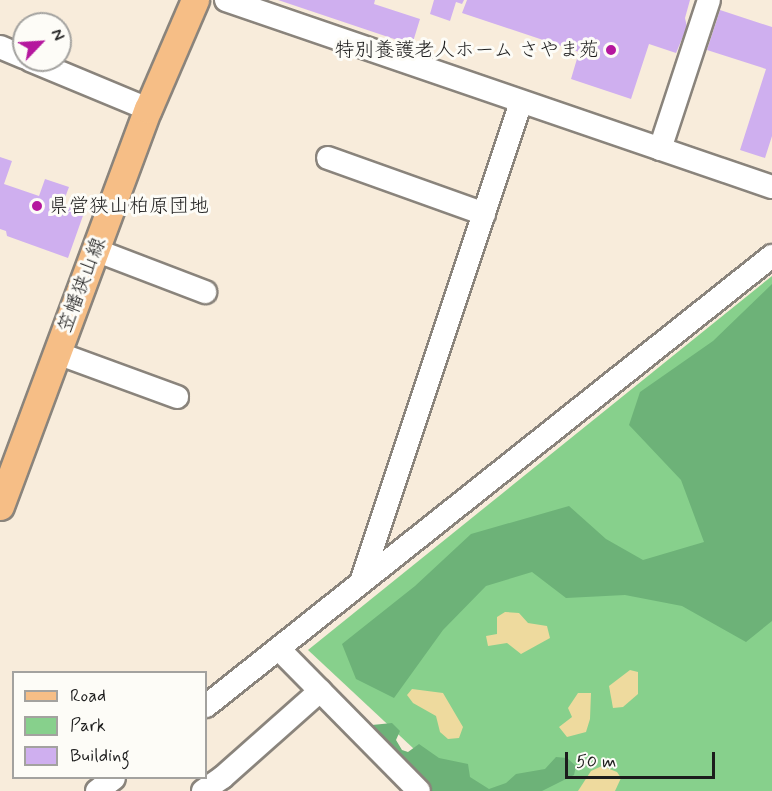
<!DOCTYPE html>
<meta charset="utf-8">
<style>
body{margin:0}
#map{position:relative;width:772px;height:791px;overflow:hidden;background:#f8ecdb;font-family:Mynerve,"Klee One",sans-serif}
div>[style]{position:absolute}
.green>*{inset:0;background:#87d08c}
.forest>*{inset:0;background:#6db278}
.sand>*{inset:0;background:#eeda9e}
.building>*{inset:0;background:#cfafef}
.roads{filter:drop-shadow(2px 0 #8a847c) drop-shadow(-2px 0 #8a847c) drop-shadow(0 2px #8a847c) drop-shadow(0 -2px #8a847c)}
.minor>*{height:22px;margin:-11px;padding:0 11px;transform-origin:11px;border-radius:11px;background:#fff}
.major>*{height:27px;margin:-13.5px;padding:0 13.5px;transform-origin:13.5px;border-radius:13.5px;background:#f6be86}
.dots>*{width:16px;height:16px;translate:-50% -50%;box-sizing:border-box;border:3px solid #fdfcf7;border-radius:50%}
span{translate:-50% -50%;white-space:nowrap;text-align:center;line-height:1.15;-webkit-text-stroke:6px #fdfcf7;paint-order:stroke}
.poi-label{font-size:20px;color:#1c1c1c}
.right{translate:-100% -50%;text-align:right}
.left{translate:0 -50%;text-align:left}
.street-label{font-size:20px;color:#1c1c1c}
.legend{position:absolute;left:12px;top:671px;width:195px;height:108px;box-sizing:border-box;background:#fdfcf7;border:2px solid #a3a29f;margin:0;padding:8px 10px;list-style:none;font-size:18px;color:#1c1c1c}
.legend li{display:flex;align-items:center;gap:12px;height:30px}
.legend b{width:30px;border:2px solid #a3a29f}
.north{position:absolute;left:12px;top:12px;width:60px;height:60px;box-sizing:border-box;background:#fdfcf7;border:2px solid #a3a29f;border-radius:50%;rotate:65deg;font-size:16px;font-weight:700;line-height:24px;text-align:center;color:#1c1c1c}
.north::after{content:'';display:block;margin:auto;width:21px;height:27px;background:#b5179e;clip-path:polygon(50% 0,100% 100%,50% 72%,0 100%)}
.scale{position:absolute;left:565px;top:752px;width:150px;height:27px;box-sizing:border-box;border:3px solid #1c1c1c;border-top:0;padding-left:8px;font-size:18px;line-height:21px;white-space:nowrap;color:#1c1c1c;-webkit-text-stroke:4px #fdfcf7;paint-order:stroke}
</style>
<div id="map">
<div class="green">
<div style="clip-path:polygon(772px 276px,772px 791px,459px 791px,308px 650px)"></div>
</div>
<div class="forest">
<div style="clip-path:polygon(772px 284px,772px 621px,746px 642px,682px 606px,625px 595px,566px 598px,532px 572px,486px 586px,443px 630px,394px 698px,356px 679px,342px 644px,415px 586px,471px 534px,569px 506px,606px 539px,643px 560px,704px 542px,681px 480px,629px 425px,640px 392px,713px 341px)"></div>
<div style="clip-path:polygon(392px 723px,400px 731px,396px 740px,402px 750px,408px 752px,419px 744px,439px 758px,468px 764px,470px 777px,489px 789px,506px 783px,516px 774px,545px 769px,556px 757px,567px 758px,576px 766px,574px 775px,542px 791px,431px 791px,370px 733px,372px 725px)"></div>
</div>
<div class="sand">
<div style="clip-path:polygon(505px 612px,519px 613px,528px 623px,547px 626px,550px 638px,521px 654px,507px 643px,488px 646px,486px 636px,497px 634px,497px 617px)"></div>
<div style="clip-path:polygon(630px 670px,638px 672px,638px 694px,623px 707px,613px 708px,609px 686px)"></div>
<div style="clip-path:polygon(412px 689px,443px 693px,463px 727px,459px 738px,448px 739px,440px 732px,436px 716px,413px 703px,407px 695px)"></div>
<div style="clip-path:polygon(578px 693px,591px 693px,590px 719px,586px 732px,567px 737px,559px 727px,572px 717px,568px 708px)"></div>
<div style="clip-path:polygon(602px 766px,617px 772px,621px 778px,615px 791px,578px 791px,591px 771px)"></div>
</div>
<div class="building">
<div style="clip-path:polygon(278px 0,375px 0,374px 4px,420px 19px,412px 45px)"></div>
<div style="clip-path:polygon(434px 0,464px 0,462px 4px,456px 2px,450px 21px,430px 14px)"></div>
<div style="clip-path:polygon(467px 0,690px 0,685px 18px,687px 27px,676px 53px,649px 44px,631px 99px,571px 79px,579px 52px,462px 13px)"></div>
<div style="clip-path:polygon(720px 10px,772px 27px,772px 136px,765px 158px,740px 150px,766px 69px,707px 50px)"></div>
<div style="clip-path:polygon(0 157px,12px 161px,4px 184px,39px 196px,45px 179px,69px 187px,63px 203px,85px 210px,68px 258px,7px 236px,6px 231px,0 229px)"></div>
</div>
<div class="roads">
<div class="minor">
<div style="left:226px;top:0;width:577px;rotate:18.91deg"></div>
<div style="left:0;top:47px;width:26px;rotate:23deg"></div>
<div style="left:30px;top:60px;width:128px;rotate:22.6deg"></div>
<div style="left:660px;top:149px;width:157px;rotate:-71.8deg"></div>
<div style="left:328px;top:158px;width:166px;rotate:19.7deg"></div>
<div style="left:95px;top:250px;width:118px;rotate:20.9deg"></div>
<div style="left:57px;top:353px;width:128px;rotate:20.1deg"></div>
<div style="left:362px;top:579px;width:503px;rotate:-71.57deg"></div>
<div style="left:279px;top:649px;width:199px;rotate:45.4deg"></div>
<div style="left:206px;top:706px;width:723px;rotate:-38.49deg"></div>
<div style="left:97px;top:791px;width:21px;rotate:-37deg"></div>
<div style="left:203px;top:791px;width:24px;rotate:-35deg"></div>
<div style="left:223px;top:777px;width:130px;rotate:-41.6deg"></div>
</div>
<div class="major">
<div style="left:0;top:506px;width:424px;rotate:-69.6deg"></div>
<div style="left:148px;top:109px;width:119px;rotate:-66.7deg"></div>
</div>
</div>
<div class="dots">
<div style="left:611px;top:50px;background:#b5179e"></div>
<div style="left:37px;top:206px;background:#b5179e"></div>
</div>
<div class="poi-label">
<span class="right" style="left:599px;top:50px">特別養護老人ホーム さやま苑</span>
<span class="left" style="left:49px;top:206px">県営狭山柏原団地</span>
</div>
<div class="street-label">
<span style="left:82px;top:285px;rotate:-69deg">笠幡狭山線</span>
</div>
<ul class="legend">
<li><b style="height:8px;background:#f6be86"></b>Road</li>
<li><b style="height:16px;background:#87d08c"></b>Park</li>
<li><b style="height:16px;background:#cfafef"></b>Building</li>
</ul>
<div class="north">N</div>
<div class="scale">50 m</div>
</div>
